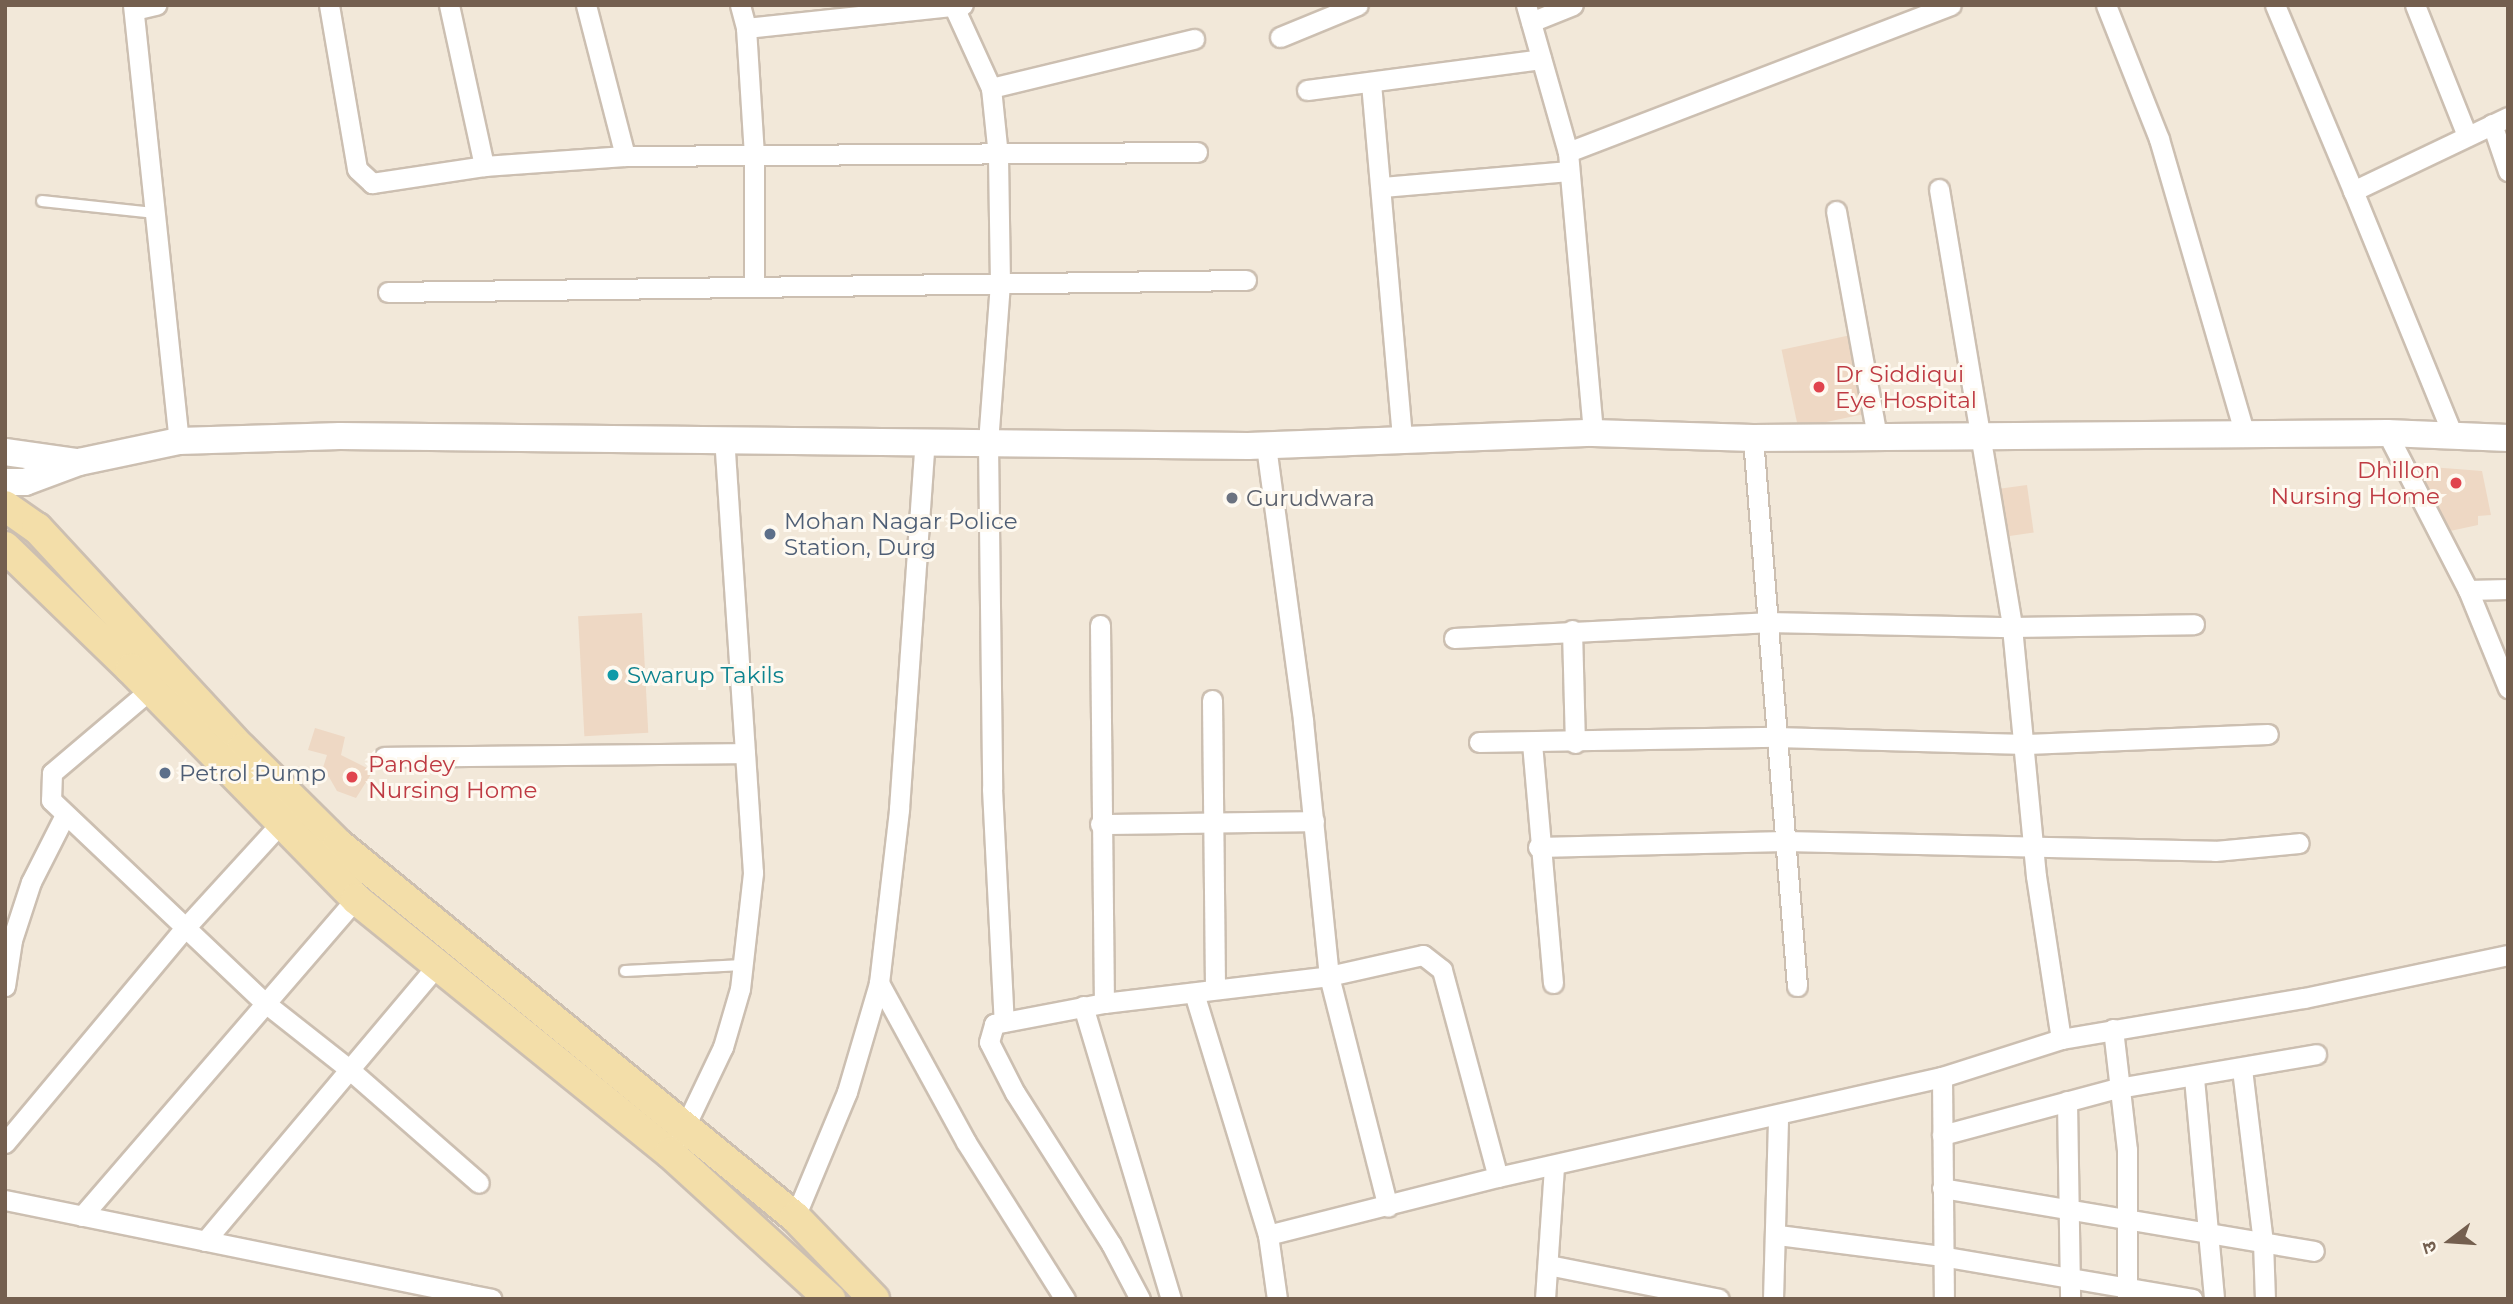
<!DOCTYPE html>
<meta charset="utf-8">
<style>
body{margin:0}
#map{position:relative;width:2513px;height:1304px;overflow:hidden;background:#fbf6ea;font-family:Montserrat,"Noto Sans Devanagari",sans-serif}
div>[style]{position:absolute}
.residential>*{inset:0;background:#f2e8d9;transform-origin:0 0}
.building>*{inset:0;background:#eed8c4;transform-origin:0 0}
.roads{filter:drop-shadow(2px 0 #ccbfb1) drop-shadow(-2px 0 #ccbfb1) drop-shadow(0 2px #ccbfb1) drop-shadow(0 -2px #ccbfb1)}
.lane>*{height:10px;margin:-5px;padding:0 5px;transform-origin:5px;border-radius:5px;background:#fff}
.street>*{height:19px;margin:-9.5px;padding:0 9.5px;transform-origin:9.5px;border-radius:9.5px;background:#fff}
.secondary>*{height:26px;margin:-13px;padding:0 13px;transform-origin:13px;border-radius:13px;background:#fff}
.primary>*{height:30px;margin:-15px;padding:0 15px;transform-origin:15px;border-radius:15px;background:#f3dea9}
.dots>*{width:19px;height:19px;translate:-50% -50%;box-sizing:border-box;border:4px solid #fef9f0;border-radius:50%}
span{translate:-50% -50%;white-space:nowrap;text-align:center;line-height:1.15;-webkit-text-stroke:6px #fef9f0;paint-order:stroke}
.health-label{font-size:23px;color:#be3a42}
.left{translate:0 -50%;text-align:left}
.right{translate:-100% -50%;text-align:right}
.worship-label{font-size:23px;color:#5b616d}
.service-label{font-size:23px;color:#4e5e75}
.culture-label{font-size:23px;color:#0d838f}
.frame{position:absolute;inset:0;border:7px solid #745f4f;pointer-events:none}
.north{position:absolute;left:2415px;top:1206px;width:70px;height:70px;-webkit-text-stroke:5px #fef9f0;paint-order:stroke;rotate:253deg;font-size:19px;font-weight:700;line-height:28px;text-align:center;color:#745f4f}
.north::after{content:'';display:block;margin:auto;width:24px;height:32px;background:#745f4f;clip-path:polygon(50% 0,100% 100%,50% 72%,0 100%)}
</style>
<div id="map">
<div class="residential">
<div style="left:5px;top:5px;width:2503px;height:1294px"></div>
</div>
<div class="building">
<div style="left:1851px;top:335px;width:80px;height:71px;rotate:78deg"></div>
<div style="clip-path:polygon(2418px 466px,2482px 471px,2491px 515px,2478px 516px,2478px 525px,2450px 531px,2453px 541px,2448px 542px)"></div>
<div style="left:2027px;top:485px;width:48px;height:26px;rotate:82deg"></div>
<div style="left:642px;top:613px;width:120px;height:64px;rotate:87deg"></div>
<div style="clip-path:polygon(315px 728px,345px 737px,341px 755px,373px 771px,356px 798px,337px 791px,329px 777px,321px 774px,327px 755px,308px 750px)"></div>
</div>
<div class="roads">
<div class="lane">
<div style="left:42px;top:201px;width:114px;rotate:6.1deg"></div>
<div style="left:625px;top:971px;width:118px;rotate:-2.9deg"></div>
</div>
<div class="street">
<div style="left:133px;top:5px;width:438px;rotate:84deg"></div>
<div style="left:329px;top:5px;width:166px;rotate:80.3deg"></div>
<div style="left:357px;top:169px;width:21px;rotate:43deg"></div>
<div style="left:372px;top:183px;width:113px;rotate:-8.6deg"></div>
<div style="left:484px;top:166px;width:141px;rotate:-4.1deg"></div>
<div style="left:625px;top:156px;width:572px;rotate:-0.4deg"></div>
<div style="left:449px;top:5px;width:165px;rotate:77.7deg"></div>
<div style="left:586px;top:5px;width:156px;rotate:75.5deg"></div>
<div style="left:740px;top:5px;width:24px;rotate:75deg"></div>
<div style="left:746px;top:28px;width:218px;rotate:-6.1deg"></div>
<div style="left:953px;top:5px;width:91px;rotate:65.4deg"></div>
<div style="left:991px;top:88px;width:68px;rotate:84.1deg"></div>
<div style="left:998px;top:156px;width:127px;rotate:89.1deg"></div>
<div style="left:1000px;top:283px;width:159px;rotate:94.3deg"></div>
<div style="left:988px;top:442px;width:347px;rotate:89.3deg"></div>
<div style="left:992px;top:789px;width:233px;rotate:87.1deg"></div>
<div style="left:1526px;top:5px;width:153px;rotate:74.1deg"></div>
<div style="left:1568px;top:152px;width:282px;rotate:84.9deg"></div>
<div style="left:2106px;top:5px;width:144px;rotate:68.4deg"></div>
<div style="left:2159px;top:139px;width:308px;rotate:73.8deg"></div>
<div style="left:2275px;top:5px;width:202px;rotate:67.2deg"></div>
<div style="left:2415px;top:5px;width:141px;rotate:68.3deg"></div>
<div style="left:134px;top:10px;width:23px;rotate:-13deg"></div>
<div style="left:1531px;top:22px;width:45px;rotate:-22deg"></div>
<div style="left:746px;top:28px;width:127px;rotate:86.4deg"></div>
<div style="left:754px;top:155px;width:132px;rotate:90deg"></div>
<div style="left:1280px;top:37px;width:84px;rotate:-22.3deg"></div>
<div style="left:1371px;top:83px;width:357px;rotate:85deg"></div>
<div style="left:991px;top:88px;width:209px;rotate:-13.6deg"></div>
<div style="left:1307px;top:90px;width:236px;rotate:-7.5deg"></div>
<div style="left:2492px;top:124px;width:50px;rotate:71.2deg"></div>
<div style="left:1568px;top:152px;width:410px;rotate:-21deg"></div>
<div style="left:1383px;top:187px;width:186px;rotate:-4.9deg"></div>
<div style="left:1939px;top:189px;width:444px;rotate:80.5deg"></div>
<div style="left:2012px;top:627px;width:250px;rotate:84.5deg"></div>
<div style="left:2036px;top:876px;width:165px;rotate:81.3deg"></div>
<div style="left:1836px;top:211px;width:230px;rotate:79.7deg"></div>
<div style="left:388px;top:292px;width:858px;rotate:-0.8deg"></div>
<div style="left:2387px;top:433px;width:177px;rotate:62.7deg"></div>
<div style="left:2468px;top:590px;width:106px;rotate:67.8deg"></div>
<div style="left:1753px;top:438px;width:550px;rotate:85.41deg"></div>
<div style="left:2454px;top:438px;width:267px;rotate:-112.2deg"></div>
<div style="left:2353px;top:191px;width:172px;rotate:-25.5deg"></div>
<div style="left:1266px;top:446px;width:277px;rotate:82.3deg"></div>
<div style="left:1303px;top:721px;width:256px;rotate:84.2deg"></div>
<div style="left:1329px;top:976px;width:238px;rotate:75.7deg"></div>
<div style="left:2468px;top:590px;width:40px;rotate:-1.4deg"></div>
<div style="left:1100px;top:625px;width:378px;rotate:89.4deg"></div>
<div style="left:1572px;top:630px;width:113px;rotate:88.5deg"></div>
<div style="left:1454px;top:638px;width:313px;rotate:-2.9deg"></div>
<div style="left:1767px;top:622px;width:245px;rotate:1.2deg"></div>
<div style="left:2012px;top:627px;width:182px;rotate:-0.9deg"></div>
<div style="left:151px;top:689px;width:130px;rotate:139.7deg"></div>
<div style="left:52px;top:773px;width:27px;rotate:92deg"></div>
<div style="left:51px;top:800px;width:294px;rotate:43.5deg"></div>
<div style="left:264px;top:1002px;width:110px;rotate:38.3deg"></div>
<div style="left:350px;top:1070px;width:171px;rotate:41.2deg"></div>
<div style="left:1212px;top:700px;width:287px;rotate:89.4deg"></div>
<div style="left:1479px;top:742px;width:297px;rotate:-1deg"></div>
<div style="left:1776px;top:737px;width:251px;rotate:1.6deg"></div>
<div style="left:2027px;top:744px;width:241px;rotate:-2.4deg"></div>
<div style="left:1532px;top:743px;width:241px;rotate:85deg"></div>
<div style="left:384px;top:757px;width:361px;rotate:-0.6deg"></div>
<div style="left:1100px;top:824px;width:214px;rotate:-0.8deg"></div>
<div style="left:1538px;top:847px;width:247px;rotate:-1.4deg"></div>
<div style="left:1785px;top:841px;width:430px;rotate:1.3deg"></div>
<div style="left:2215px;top:851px;width:84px;rotate:-5.4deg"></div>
<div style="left:879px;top:983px;width:181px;rotate:61.3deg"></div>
<div style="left:966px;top:1142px;width:186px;rotate:57.8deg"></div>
<div style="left:5px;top:986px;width:47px;rotate:-81.3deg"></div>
<div style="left:12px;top:940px;width:61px;rotate:-71.9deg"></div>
<div style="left:31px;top:882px;width:73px;rotate:-63.1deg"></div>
<div style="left:1194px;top:993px;width:253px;rotate:73deg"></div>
<div style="left:1268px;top:1235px;width:65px;rotate:82deg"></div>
<div style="left:1083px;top:1006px;width:306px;rotate:73.3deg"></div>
<div style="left:2113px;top:1029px;width:122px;rotate:83.4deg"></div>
<div style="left:2127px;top:1150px;width:148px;rotate:90deg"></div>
<div style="left:2242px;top:1069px;width:174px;rotate:83.1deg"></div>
<div style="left:2263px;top:1242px;width:57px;rotate:88deg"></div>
<div style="left:1942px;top:1077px;width:222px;rotate:89.5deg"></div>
<div style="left:2194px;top:1078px;width:222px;rotate:84.8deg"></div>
<div style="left:2067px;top:1101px;width:198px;rotate:89.1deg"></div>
<div style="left:1942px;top:1135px;width:182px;rotate:-15deg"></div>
<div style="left:2118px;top:1088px;width:201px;rotate:-9.7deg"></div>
<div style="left:680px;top:1137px;width:100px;rotate:-64.5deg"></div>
<div style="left:723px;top:1047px;width:60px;rotate:-73.7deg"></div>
<div style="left:740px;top:989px;width:117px;rotate:-83.6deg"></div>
<div style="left:753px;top:873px;width:434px;rotate:-93.8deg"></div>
<div style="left:5px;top:1143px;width:280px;rotate:-50.1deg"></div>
<div style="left:185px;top:928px;width:141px;rotate:-47.6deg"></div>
<div style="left:1942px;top:1188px;width:377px;rotate:9.6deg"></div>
<div style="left:5px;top:1200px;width:471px;rotate:11.5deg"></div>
<div style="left:82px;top:1216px;width:419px;rotate:-49.2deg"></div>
<div style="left:795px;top:1217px;width:135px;rotate:-67.4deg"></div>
<div style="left:847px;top:1092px;width:114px;rotate:-73.6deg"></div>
<div style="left:879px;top:983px;width:175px;rotate:-83.4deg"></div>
<div style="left:899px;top:809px;width:369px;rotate:-86deg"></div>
<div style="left:1268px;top:1235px;width:237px;rotate:-14.2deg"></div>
<div style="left:1498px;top:1177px;width:455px;rotate:-12.7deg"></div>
<div style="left:1942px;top:1077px;width:125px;rotate:-17.7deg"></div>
<div style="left:2061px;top:1039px;width:246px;rotate:-9.6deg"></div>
<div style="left:2304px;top:998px;width:208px;rotate:-11.9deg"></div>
<div style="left:1778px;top:1235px;width:164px;rotate:7.3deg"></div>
<div style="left:1941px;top:1256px;width:255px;rotate:9.7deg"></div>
<div style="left:205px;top:1241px;width:358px;rotate:-49.9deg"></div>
<div style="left:1548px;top:1265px;width:174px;rotate:11.2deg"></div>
<div style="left:466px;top:1299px;width:5px;rotate:-79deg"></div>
<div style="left:467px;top:1294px;width:25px;rotate:11deg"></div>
<div style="left:1140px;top:1299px;width:62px;rotate:-117.8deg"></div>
<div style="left:1111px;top:1244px;width:179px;rotate:-122.4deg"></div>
<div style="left:1015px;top:1093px;width:57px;rotate:-117deg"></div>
<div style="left:989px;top:1042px;width:19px;rotate:-74deg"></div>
<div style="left:994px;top:1024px;width:112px;rotate:-10.8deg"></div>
<div style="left:1104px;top:1003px;width:227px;rotate:-6.8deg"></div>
<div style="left:1329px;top:976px;width:96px;rotate:-12.6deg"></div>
<div style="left:1423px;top:955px;width:24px;rotate:38deg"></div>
<div style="left:1442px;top:970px;width:214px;rotate:74.9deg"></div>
<div style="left:1545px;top:1299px;width:132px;rotate:-86.1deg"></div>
<div style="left:1773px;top:1299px;width:184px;rotate:-88.4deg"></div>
</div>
<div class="secondary">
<div style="left:5px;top:452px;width:73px;rotate:7.9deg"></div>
<div style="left:5px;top:482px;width:20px"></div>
<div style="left:25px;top:482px;width:58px;rotate:-20.3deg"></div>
<div style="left:79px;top:462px;width:102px;rotate:-11.9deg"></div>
<div style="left:179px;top:441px;width:161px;rotate:-1.8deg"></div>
<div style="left:340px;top:436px;width:908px;rotate:0.63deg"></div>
<div style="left:1248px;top:446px;width:345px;rotate:-2.2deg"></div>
<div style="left:1593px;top:433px;width:160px;rotate:1.8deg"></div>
<div style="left:1753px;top:438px;width:634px;rotate:-0.45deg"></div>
<div style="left:2387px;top:433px;width:121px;rotate:2.4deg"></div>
</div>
<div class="primary">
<div style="left:5px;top:506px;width:39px;rotate:35deg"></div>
<div style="left:37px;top:528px;width:301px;rotate:47.2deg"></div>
<div style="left:242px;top:749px;width:135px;rotate:44.7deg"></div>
<div style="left:338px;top:844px;width:590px;rotate:39.22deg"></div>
<div style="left:795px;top:1217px;width:114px;rotate:46.1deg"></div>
<div style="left:5px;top:547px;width:175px;rotate:44.1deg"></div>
<div style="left:131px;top:669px;width:322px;rotate:45.6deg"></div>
<div style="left:356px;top:899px;width:404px;rotate:39deg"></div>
<div style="left:670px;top:1153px;width:217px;rotate:42.4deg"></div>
</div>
</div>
<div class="dots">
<div style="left:1819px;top:387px;background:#e0444e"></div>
<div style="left:2456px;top:483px;background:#e0444e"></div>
<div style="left:1232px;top:498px;background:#6b7280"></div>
<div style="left:770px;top:534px;background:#5c6f8a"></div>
<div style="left:613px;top:675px;background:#0f9aa8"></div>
<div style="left:165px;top:773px;background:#5c6f8a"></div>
<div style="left:352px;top:777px;background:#e0444e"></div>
</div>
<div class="health-label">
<span class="left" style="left:1835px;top:387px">Dr Siddiqui<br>Eye Hospital</span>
<span class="right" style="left:2440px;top:483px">Dhillon<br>Nursing Home</span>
<span class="left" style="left:368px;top:777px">Pandey<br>Nursing Home</span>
</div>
<div class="worship-label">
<span class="left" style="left:1246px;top:498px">Gurudwara</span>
</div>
<div class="service-label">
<span class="left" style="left:784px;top:534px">Mohan Nagar Police<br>Station, Durg</span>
<span class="left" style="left:179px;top:773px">Petrol Pump</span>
</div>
<div class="culture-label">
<span class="left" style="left:627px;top:675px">Swarup Takils</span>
</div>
<div class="frame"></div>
<div class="north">उ</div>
</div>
